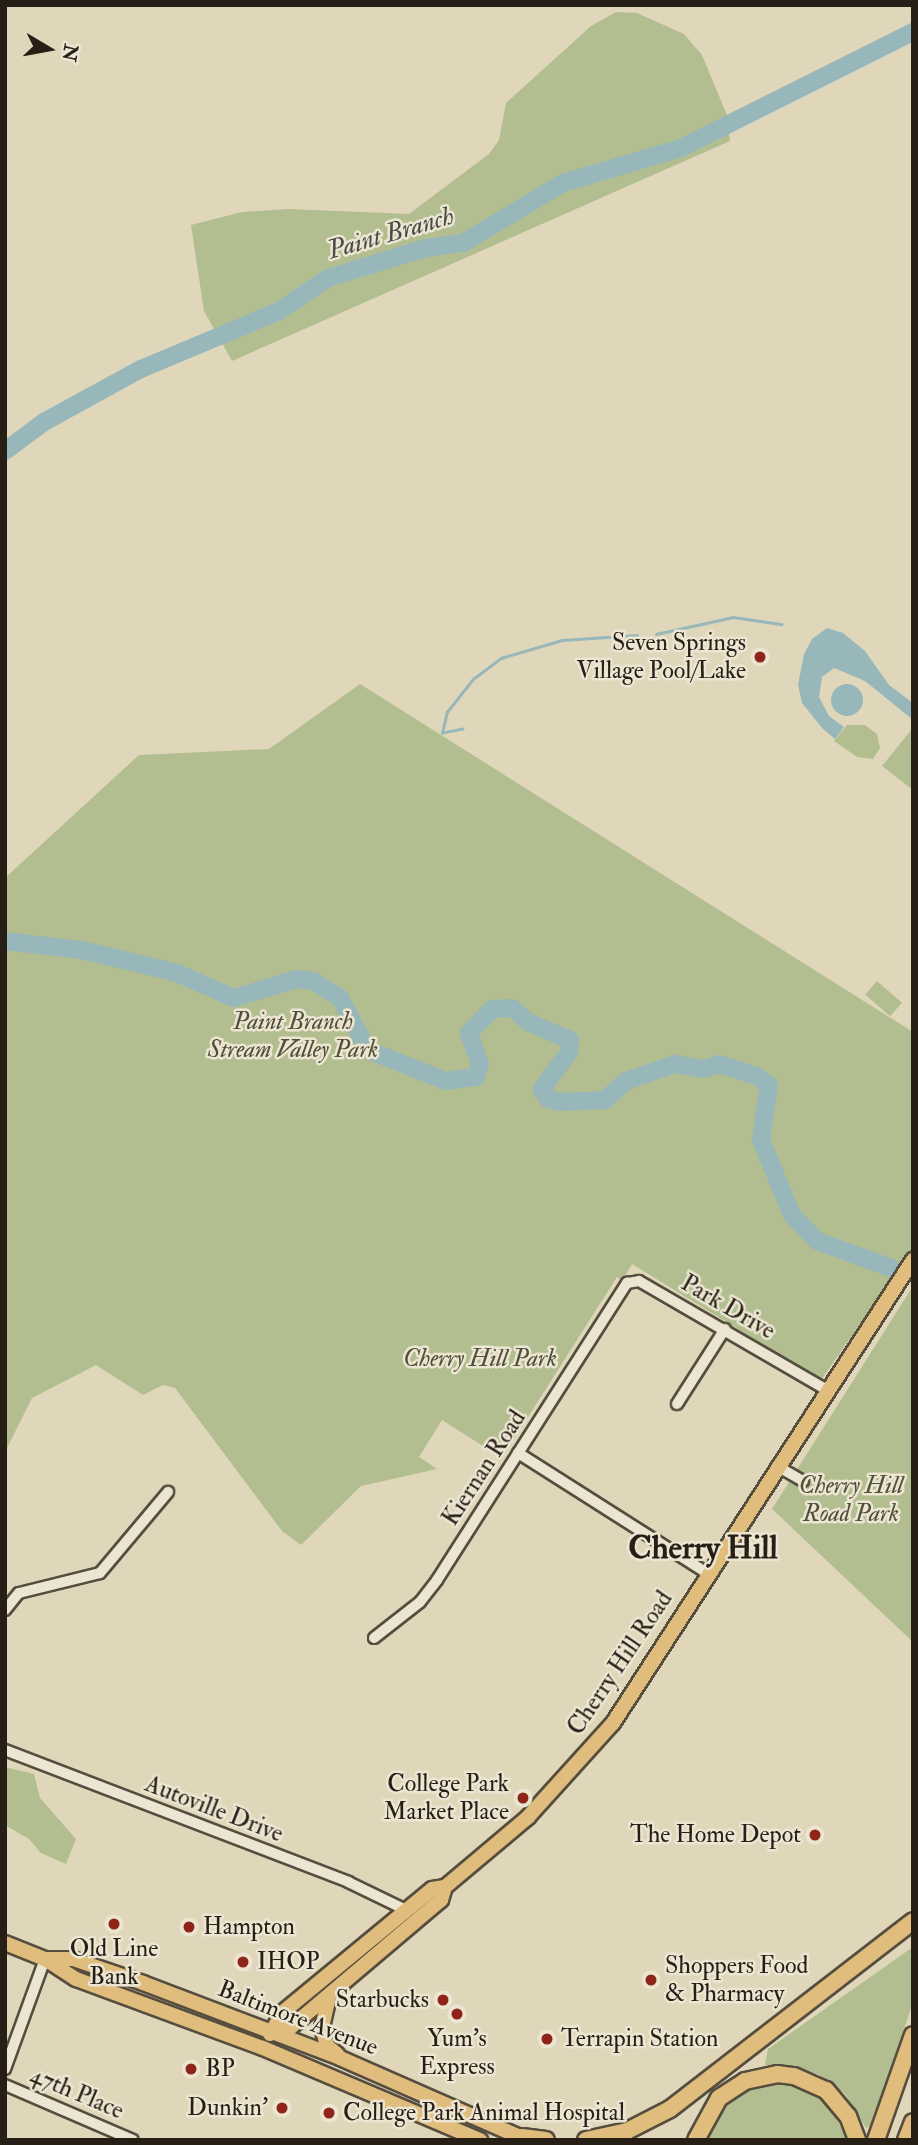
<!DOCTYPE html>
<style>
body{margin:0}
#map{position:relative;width:918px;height:2145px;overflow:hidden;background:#e0d7ba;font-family:"IM FELL Double Pica",serif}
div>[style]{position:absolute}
.green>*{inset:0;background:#b2be90;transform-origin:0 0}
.water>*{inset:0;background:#98b7ba}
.round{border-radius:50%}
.stream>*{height:2.5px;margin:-1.25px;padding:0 1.25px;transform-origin:1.25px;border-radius:1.25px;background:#98b7ba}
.river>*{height:18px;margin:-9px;padding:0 9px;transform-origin:9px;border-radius:9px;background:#98b7ba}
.roads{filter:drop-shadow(2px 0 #554d3e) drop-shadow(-2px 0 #554d3e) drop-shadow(0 2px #554d3e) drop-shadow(0 -2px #554d3e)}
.minor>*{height:10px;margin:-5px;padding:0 5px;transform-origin:5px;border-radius:5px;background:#ebe5d2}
.major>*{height:14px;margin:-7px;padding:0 7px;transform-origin:7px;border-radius:7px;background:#e0bc7d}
.highway>*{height:16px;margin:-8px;padding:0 8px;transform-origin:8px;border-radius:8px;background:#e0bc7d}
.dots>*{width:19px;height:19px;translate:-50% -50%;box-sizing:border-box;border:4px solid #ebe5d2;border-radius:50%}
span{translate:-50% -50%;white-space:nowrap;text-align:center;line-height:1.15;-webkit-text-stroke:5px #ebe5d2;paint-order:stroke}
.poi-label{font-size:24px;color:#271f15}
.right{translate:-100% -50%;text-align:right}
.left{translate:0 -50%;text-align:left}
.park-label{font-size:24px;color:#514f3a;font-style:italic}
.street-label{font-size:24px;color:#271f15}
.water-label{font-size:26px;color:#494d47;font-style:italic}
.district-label{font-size:32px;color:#271f15;font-weight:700}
.frame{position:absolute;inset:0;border:7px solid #271f15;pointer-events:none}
.north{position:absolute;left:14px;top:14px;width:70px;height:70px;-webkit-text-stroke:5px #ebe5d2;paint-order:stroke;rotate:100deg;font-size:19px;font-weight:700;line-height:28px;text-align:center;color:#271f15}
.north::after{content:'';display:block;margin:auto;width:24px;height:32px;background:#271f15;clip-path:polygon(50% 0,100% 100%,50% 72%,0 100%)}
</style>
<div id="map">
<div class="green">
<div style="clip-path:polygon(616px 12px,637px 13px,684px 34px,702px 55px,727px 115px,730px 141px,232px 361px,204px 311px,191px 225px,242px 212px,288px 209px,409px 214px,489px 154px,499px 140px,506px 103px,591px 26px)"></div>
<div style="clip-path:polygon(360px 684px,913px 1032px,913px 1248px,821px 1380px,632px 1264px,622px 1281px,617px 1277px,502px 1458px,442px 1420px,419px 1457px,437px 1469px,361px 1486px,301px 1545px,282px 1531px,175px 1388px,163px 1385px,143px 1395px,96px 1365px,32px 1398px,5px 1452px,5px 878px,139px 755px,269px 749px)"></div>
<div style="clip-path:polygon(847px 725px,865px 725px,877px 734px,880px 748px,873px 759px,857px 757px,834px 741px)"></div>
<div style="clip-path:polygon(912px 729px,913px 730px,913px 790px,882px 766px)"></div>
<div style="left:877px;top:981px;width:33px;height:18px;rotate:41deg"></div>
<div style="clip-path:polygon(913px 1286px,913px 1642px,772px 1509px)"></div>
<div style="clip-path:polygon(5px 1767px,34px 1774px,40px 1798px,76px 1839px,66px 1864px,41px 1853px,29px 1839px,5px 1825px)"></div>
<div style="clip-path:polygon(913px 1947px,913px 2002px,872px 2125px,866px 2128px,845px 2094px,818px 2074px,765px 2065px,768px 2049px)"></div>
<div style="clip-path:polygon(774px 2081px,809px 2090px,831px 2107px,847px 2140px,706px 2140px,733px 2095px)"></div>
</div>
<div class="water">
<div style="clip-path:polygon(827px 628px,843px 633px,865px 651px,889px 685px,913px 703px,913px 720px,865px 681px,834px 668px,822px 677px,819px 697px,829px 716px,844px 727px,835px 739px,823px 729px,802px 703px,798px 685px,804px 654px,812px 639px)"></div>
<div class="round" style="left:831px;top:684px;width:32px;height:32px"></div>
</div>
<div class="stream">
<div style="left:656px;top:634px;width:79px;rotate:-12.4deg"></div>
<div style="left:733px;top:617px;width:49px;rotate:8.3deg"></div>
<div style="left:463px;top:729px;width:21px;rotate:169deg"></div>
<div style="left:442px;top:733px;width:22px;rotate:-77deg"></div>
<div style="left:447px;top:712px;width:42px;rotate:-51.8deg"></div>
<div style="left:473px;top:679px;width:35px;rotate:-37deg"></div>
<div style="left:501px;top:658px;width:64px;rotate:-16.4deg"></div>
<div style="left:562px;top:640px;width:75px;rotate:-3.8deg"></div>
</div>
<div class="river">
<div style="left:5px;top:451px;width:49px;rotate:-36.6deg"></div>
<div style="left:44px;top:422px;width:111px;rotate:-28.7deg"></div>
<div style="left:141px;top:369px;width:150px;rotate:-22.8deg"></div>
<div style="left:279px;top:311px;width:59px;rotate:-34deg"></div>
<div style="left:328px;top:278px;width:102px;rotate:-17deg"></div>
<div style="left:426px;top:248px;width:37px;rotate:-8deg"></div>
<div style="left:463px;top:243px;width:117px;rotate:-31deg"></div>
<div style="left:563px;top:183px;width:123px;rotate:-16.5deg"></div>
<div style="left:681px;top:148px;width:259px;rotate:-26.6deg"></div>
<div style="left:5px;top:941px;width:78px;rotate:6.7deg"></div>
<div style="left:82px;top:950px;width:98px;rotate:13.6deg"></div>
<div style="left:177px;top:973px;width:62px;rotate:23.7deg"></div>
<div style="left:234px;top:998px;width:66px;rotate:-16.8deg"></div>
<div style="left:297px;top:979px;width:16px;rotate:7deg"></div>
<div style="left:313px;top:981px;width:32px;rotate:32deg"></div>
<div style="left:340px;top:998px;width:59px;rotate:61.7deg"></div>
<div style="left:368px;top:1050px;width:84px;rotate:21.7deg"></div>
<div style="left:446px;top:1081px;width:30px;rotate:-8deg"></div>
<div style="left:476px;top:1077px;width:14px;rotate:-73deg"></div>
<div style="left:480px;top:1064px;width:33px;rotate:-110deg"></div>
<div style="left:469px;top:1033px;width:33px;rotate:-46deg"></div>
<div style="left:492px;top:1009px;width:20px;rotate:-3deg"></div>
<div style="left:512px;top:1008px;width:21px;rotate:41deg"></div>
<div style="left:528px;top:1022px;width:46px;rotate:23.2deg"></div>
<div style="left:570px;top:1040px;width:12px;rotate:95deg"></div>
<div style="left:569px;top:1052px;width:46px;rotate:126.1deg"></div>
<div style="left:542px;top:1089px;width:12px;rotate:59deg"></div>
<div style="left:548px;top:1099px;width:13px;rotate:13deg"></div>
<div style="left:561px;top:1102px;width:44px;rotate:-2.6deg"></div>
<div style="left:605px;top:1100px;width:28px;rotate:-42deg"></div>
<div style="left:626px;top:1081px;width:52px;rotate:-19.1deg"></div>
<div style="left:675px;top:1064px;width:29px;rotate:10deg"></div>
<div style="left:704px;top:1069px;width:16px;rotate:-18deg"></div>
<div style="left:719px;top:1064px;width:40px;rotate:18deg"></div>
<div style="left:757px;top:1076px;width:15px;rotate:37deg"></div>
<div style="left:769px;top:1085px;width:56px;rotate:98.3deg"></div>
<div style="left:761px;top:1140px;width:81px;rotate:67.5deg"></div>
<div style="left:792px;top:1215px;width:36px;rotate:46deg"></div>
<div style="left:817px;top:1241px;width:79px;rotate:20deg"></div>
</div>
<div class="roads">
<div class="minor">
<div style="left:677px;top:1404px;width:89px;rotate:-57.4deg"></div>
<div style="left:518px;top:1453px;width:224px;rotate:32.4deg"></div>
<div style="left:777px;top:1466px;width:30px;rotate:30deg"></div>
<div style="left:5px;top:1610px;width:22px;rotate:-51deg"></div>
<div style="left:19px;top:1593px;width:83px;rotate:-13.9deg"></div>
<div style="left:100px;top:1573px;width:106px;rotate:-50deg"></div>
<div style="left:374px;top:1638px;width:58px;rotate:-38deg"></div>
<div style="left:420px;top:1602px;width:28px;rotate:-52deg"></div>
<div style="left:437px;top:1580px;width:353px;rotate:-57.4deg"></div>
<div style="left:627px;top:1283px;width:12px;rotate:-9deg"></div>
<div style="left:639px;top:1281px;width:220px;rotate:30.1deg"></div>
<div style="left:5px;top:1750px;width:368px;rotate:21deg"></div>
<div style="left:348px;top:1882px;width:64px;rotate:25.8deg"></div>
<div style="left:5px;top:2069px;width:117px;rotate:-70deg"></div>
<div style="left:5px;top:2085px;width:139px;rotate:23.3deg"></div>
</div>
<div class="major">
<div style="left:5px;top:1943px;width:43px;rotate:21.8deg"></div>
<div style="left:45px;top:1959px;width:37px;rotate:33deg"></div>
<div style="left:76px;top:1979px;width:199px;rotate:20.3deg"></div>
<div style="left:263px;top:2048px;width:236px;rotate:23deg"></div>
<div style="left:45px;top:1959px;width:28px"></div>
<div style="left:73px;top:1959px;width:74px;rotate:18.9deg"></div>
<div style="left:143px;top:1983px;width:211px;rotate:20.8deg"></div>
<div style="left:340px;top:2058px;width:204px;rotate:23.7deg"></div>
<div style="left:329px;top:1997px;width:32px;rotate:103deg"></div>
<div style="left:322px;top:2028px;width:19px;rotate:74deg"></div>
<div style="left:327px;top:2046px;width:13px;rotate:39deg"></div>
<div style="left:271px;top:2032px;width:21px;rotate:-14deg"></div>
<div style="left:291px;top:2027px;width:197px;rotate:-40.3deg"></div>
<div style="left:441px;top:1900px;width:14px;rotate:-73deg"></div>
<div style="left:445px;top:1887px;width:109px;rotate:-40.1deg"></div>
<div style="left:528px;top:1817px;width:127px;rotate:-47.9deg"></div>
<div style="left:613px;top:1723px;width:552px;rotate:-57.06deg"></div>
<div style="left:270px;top:2034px;width:26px;rotate:-59deg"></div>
<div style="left:283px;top:2012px;width:193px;rotate:-39.5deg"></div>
<div style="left:432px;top:1889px;width:13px;rotate:-9deg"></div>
</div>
<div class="highway">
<div style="left:522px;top:2137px;width:24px;rotate:7deg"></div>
<div style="left:586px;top:2140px;width:42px;rotate:-12.4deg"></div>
<div style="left:627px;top:2131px;width:48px;rotate:-27.1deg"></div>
<div style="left:670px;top:2109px;width:307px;rotate:-37.7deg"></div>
<div style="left:696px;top:2140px;width:48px;rotate:-61.3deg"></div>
<div style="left:719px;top:2098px;width:31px;rotate:-33deg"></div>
<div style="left:745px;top:2081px;width:33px;rotate:-12deg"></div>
<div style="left:777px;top:2074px;width:17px;rotate:7deg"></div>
<div style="left:794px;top:2076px;width:35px;rotate:24deg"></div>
<div style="left:826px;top:2090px;width:34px;rotate:50deg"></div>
<div style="left:848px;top:2116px;width:26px;rotate:69deg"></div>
<div style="left:876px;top:2140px;width:111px;rotate:-70.6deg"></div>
<div style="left:906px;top:2140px;width:19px;rotate:-69deg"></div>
</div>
</div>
<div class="dots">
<div style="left:760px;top:657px;background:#8f2418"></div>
<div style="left:523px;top:1798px;background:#8f2418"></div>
<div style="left:815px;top:1835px;background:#8f2418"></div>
<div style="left:114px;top:1924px;background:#8f2418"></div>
<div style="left:189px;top:1927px;background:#8f2418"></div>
<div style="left:243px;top:1962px;background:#8f2418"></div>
<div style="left:651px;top:1980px;background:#8f2418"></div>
<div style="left:443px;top:2000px;background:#8f2418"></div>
<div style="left:457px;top:2014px;background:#8f2418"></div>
<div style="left:547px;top:2039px;background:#8f2418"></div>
<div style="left:191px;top:2069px;background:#8f2418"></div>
<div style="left:282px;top:2108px;background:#8f2418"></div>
<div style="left:329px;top:2113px;background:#8f2418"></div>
</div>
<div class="poi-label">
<span class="right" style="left:746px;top:657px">Seven Springs<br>Village Pool/Lake</span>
<span class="right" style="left:509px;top:1798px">College Park<br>Market Place</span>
<span class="right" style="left:801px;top:1835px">The Home Depot</span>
<span class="left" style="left:203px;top:1927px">Hampton</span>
<span style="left:114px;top:1963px">Old Line<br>Bank</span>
<span class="left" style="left:257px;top:1962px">IHOP</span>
<span class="left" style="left:665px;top:1980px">Shoppers Food<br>&amp; Pharmacy</span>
<span class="right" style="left:429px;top:2000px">Starbucks</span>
<span style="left:457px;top:2053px">Yum's<br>Express</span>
<span class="left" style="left:561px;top:2039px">Terrapin Station</span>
<span class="left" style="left:205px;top:2069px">BP</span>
<span class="right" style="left:268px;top:2108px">Dunkin'</span>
<span class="left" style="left:343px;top:2113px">College Park Animal Hospital</span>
</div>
<div class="park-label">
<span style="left:293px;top:1036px">Paint Branch<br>Stream Valley Park</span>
<span style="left:480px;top:1359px">Cherry Hill Park</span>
<span style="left:851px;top:1500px">Cherry Hill<br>Road Park</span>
</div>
<div class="street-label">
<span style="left:728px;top:1307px;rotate:30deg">Park Drive</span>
<span style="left:484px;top:1468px;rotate:-57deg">Kiernan Road</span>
<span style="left:620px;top:1663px;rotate:-56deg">Cherry Hill Road</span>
<span style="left:214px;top:1809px;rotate:21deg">Autoville Drive</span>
<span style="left:298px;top:2018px;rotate:21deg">Baltimore Avenue</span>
<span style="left:77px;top:2093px;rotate:23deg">47th Place</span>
</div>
<div class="water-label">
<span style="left:391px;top:234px;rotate:-16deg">Paint Branch</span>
</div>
<div class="district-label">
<span style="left:703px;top:1548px">Cherry Hill</span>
</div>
<div class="frame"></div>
<div class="north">N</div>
</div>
